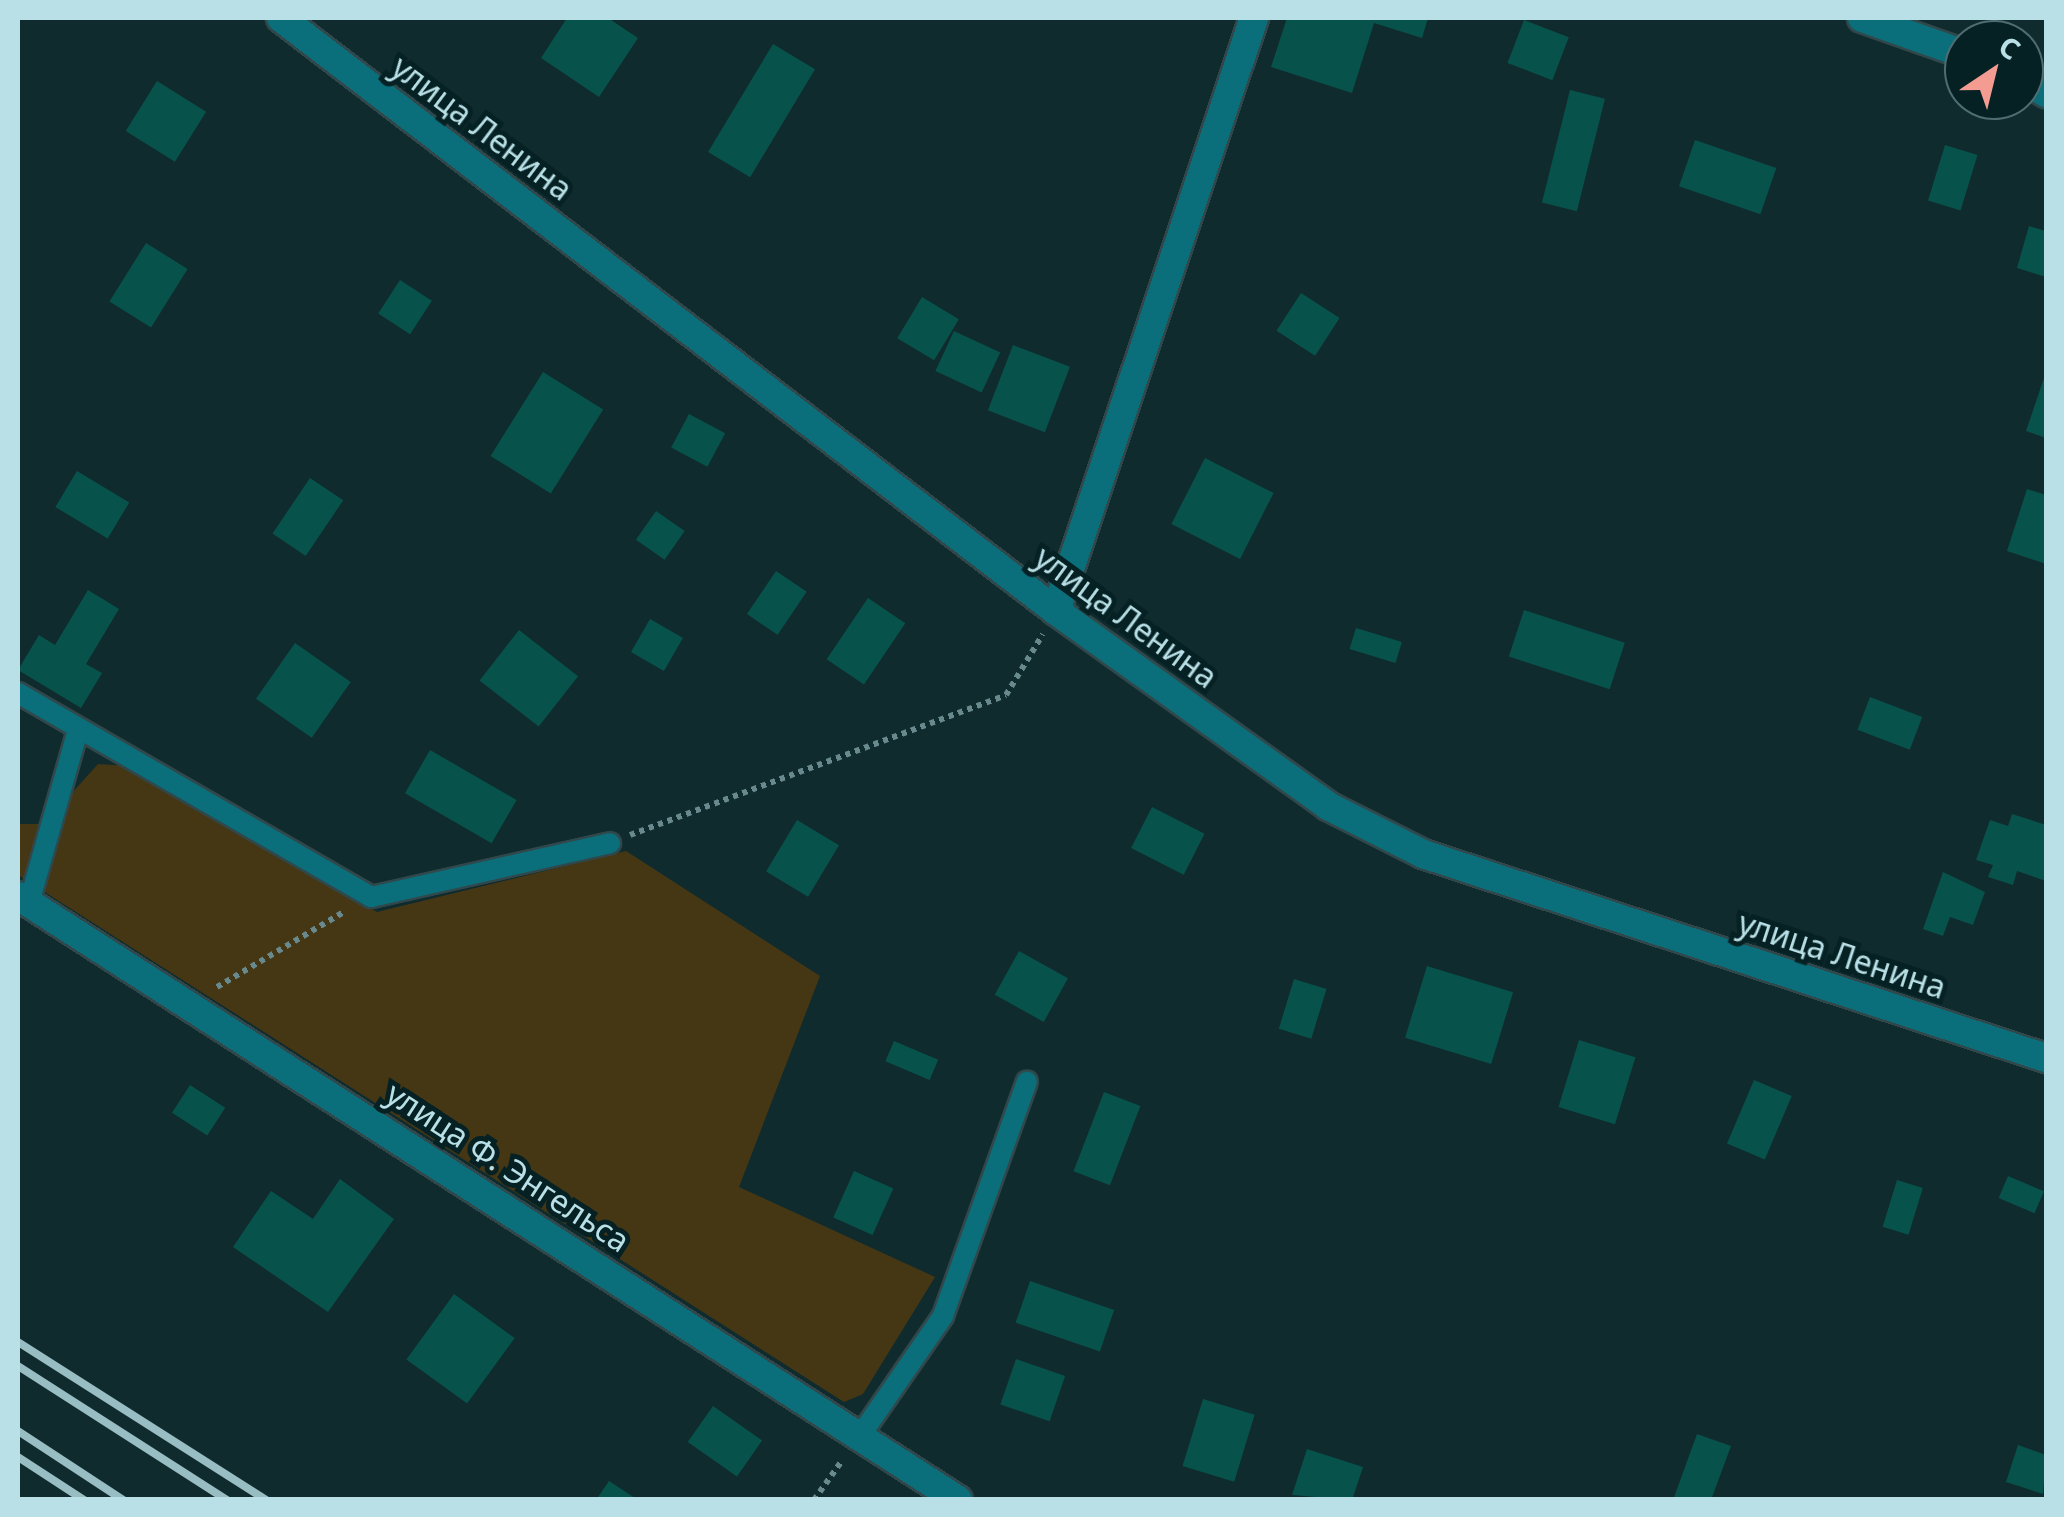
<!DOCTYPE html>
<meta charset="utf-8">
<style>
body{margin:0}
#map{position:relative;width:2064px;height:1517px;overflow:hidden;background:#102b2e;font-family:"Noto Sans",sans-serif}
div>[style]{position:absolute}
.green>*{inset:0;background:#453714}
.building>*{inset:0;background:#08524c;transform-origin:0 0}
.path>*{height:6px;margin-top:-3px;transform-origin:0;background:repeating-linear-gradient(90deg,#68898d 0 5px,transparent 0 10px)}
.roads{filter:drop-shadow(2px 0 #30484c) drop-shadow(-2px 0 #30484c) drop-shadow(0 2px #30484c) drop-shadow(0 -2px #30484c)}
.service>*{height:20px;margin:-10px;padding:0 10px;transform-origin:10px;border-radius:10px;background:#0a6f7a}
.minor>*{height:28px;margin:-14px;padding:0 14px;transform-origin:14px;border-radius:14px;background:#0a6f7a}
.rail>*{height:8px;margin:-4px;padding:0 4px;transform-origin:4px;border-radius:4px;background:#98bdc2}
span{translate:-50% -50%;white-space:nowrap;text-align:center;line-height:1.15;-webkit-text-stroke:10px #052124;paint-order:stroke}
.street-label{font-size:32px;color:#b9e0e6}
.frame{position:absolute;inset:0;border:20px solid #b9e0e6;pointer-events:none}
.north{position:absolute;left:1944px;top:20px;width:100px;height:100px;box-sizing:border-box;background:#052124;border:2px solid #4d6d72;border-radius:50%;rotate:35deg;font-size:28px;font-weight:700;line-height:40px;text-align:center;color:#b9e0e6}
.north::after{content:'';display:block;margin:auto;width:35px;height:45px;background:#f59c92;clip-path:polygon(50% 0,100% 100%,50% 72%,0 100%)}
</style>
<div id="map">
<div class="green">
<div style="clip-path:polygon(98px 764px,129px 766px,377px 912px,626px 851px,820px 976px,739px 1187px,935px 1277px,863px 1394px,844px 1402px,18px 875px,18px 824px,44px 824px)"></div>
</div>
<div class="building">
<div style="clip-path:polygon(567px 18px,608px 18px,638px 38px,599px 97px,541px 58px)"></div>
<div style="clip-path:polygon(1287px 18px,1428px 18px,1422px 38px,1374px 23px,1352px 93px,1271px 67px)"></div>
<div style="left:1524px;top:20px;width:48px;height:46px;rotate:21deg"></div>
<div style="left:773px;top:44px;width:49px;height:126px;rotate:31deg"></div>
<div style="left:157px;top:81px;width:58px;height:59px;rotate:32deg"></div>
<div style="left:1570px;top:90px;width:36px;height:116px;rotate:14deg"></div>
<div style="left:1695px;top:140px;width:86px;height:49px;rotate:19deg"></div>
<div style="left:1945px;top:145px;width:34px;height:58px;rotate:17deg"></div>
<div style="clip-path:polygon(2029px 226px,2046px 231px,2046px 277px,2017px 268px)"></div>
<div style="left:146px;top:243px;width:49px;height:69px;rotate:32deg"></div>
<div style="left:400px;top:280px;width:38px;height:40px;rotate:33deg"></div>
<div style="left:1301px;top:293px;width:46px;height:45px;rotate:33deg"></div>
<div style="left:922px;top:297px;width:43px;height:48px;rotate:31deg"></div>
<div style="left:954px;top:331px;width:51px;height:44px;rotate:25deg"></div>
<div style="left:1013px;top:345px;width:61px;height:70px;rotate:21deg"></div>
<div style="left:543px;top:372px;width:71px;height:99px;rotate:32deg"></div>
<div style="clip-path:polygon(2046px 372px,2046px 438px,2026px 431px)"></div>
<div style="left:689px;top:414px;width:41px;height:38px;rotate:28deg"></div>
<div style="left:1205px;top:458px;width:77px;height:74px;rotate:27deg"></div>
<div style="left:77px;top:471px;width:61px;height:42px;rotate:31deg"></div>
<div style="left:310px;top:478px;width:40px;height:67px;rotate:34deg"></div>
<div style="clip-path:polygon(2027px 489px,2046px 495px,2046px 564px,2007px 551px)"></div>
<div style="left:656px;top:511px;width:35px;height:35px;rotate:35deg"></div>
<div style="left:776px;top:571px;width:37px;height:52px;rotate:34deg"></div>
<div style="clip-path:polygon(88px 590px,119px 609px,86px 664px,102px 673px,81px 708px,18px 670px,39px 635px,55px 645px)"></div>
<div style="left:868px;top:598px;width:45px;height:74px;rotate:34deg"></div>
<div style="left:1524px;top:610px;width:106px;height:49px;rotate:18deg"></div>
<div style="left:650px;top:619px;width:38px;height:38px;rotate:30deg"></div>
<div style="left:1356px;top:628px;width:48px;height:22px;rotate:17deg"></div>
<div style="left:519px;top:630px;width:75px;height:64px;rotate:38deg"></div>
<div style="left:295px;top:643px;width:68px;height:68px;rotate:35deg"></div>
<div style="left:1870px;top:697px;width:56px;height:35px;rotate:21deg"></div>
<div style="left:430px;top:750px;width:100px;height:50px;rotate:30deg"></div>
<div style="left:1152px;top:807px;width:59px;height:46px;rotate:27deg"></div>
<div style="clip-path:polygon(2012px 814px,2046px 825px,2046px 881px,2017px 871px,2013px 885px,1988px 877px,1993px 865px,1976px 860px,1990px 820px,2008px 826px)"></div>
<div style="left:797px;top:820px;width:49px;height:60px;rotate:31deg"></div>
<div style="clip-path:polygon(1943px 872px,1985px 892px,1973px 925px,1950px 917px,1943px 936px,1923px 929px)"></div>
<div style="left:1019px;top:951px;width:56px;height:50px;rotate:29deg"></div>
<div style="left:1427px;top:966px;width:90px;height:75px;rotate:17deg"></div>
<div style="left:1294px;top:979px;width:34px;height:52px;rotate:17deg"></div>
<div style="left:1579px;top:1040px;width:59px;height:70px;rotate:17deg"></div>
<div style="left:894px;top:1041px;width:48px;height:22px;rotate:23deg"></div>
<div style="left:1754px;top:1080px;width:41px;height:69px;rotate:23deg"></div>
<div style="left:190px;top:1085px;width:42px;height:33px;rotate:33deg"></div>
<div style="left:1104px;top:1092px;width:39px;height:85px;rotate:21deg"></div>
<div style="left:854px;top:1171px;width:43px;height:51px;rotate:24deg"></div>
<div style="left:2008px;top:1176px;width:39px;height:24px;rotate:23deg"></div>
<div style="clip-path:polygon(340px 1179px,394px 1219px,328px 1312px,233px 1247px,271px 1191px,313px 1219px)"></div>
<div style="left:1897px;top:1180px;width:27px;height:49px;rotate:17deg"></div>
<div style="left:1030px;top:1281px;width:89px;height:44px;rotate:19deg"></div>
<div style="left:454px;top:1294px;width:75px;height:81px;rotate:36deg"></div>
<div style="left:1016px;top:1359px;width:52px;height:48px;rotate:19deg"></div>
<div style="left:1203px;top:1399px;width:54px;height:70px;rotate:17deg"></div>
<div style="left:713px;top:1406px;width:60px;height:44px;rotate:35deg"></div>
<div style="clip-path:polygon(1697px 1434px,1731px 1446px,1711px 1500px,1673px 1500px)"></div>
<div style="clip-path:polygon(2018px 1445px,2046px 1455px,2043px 1494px,2006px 1482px)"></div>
<div style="clip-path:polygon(1307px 1449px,1363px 1467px,1352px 1500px,1292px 1495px)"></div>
<div style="clip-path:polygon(609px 1481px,638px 1500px,596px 1500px)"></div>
</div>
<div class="path">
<div style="left:630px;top:835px;width:401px;rotate:-20.4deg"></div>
<div style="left:1006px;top:695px;width:71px;rotate:-58.8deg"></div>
<div style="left:217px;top:987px;width:147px;rotate:-30.6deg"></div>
<div style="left:814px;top:1500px;width:47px;rotate:-54.6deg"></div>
</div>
<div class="roads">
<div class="service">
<div style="left:18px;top:693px;width:408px;rotate:30deg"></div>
<div style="left:371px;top:897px;width:245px;rotate:-12.7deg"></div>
<div style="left:29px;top:903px;width:180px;rotate:-74.2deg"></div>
<div style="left:860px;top:1436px;width:146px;rotate:-55.3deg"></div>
<div style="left:943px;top:1316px;width:249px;rotate:-70.3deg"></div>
</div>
<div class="minor">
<div style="left:281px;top:18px;width:976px;rotate:37.42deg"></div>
<div style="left:1056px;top:611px;width:335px;rotate:35.6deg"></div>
<div style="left:1328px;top:806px;width:106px;rotate:26.8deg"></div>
<div style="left:1423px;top:854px;width:656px;rotate:18.13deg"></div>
<div style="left:1862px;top:18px;width:108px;rotate:19.4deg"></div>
<div style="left:2024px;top:80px;width:26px;rotate:31deg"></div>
<div style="left:1056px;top:611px;width:625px;rotate:-71.54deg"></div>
<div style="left:18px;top:896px;width:1117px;rotate:32.72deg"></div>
</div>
</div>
<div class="rail">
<div style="left:18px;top:1342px;width:294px;rotate:32.5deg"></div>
<div style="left:18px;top:1366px;width:248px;rotate:32.7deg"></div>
<div style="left:18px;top:1431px;width:126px;rotate:33.3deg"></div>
<div style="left:18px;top:1457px;width:79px;rotate:33.1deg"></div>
</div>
<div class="street-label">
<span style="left:482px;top:128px;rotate:37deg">улица Ленина</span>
<span style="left:1126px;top:617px;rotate:36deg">улица Ленина</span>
<span style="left:1842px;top:955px;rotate:18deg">улица Ленина</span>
<span style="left:508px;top:1167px;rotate:33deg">улица Ф. Энгельса</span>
</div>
<div class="frame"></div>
<div class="north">С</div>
</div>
